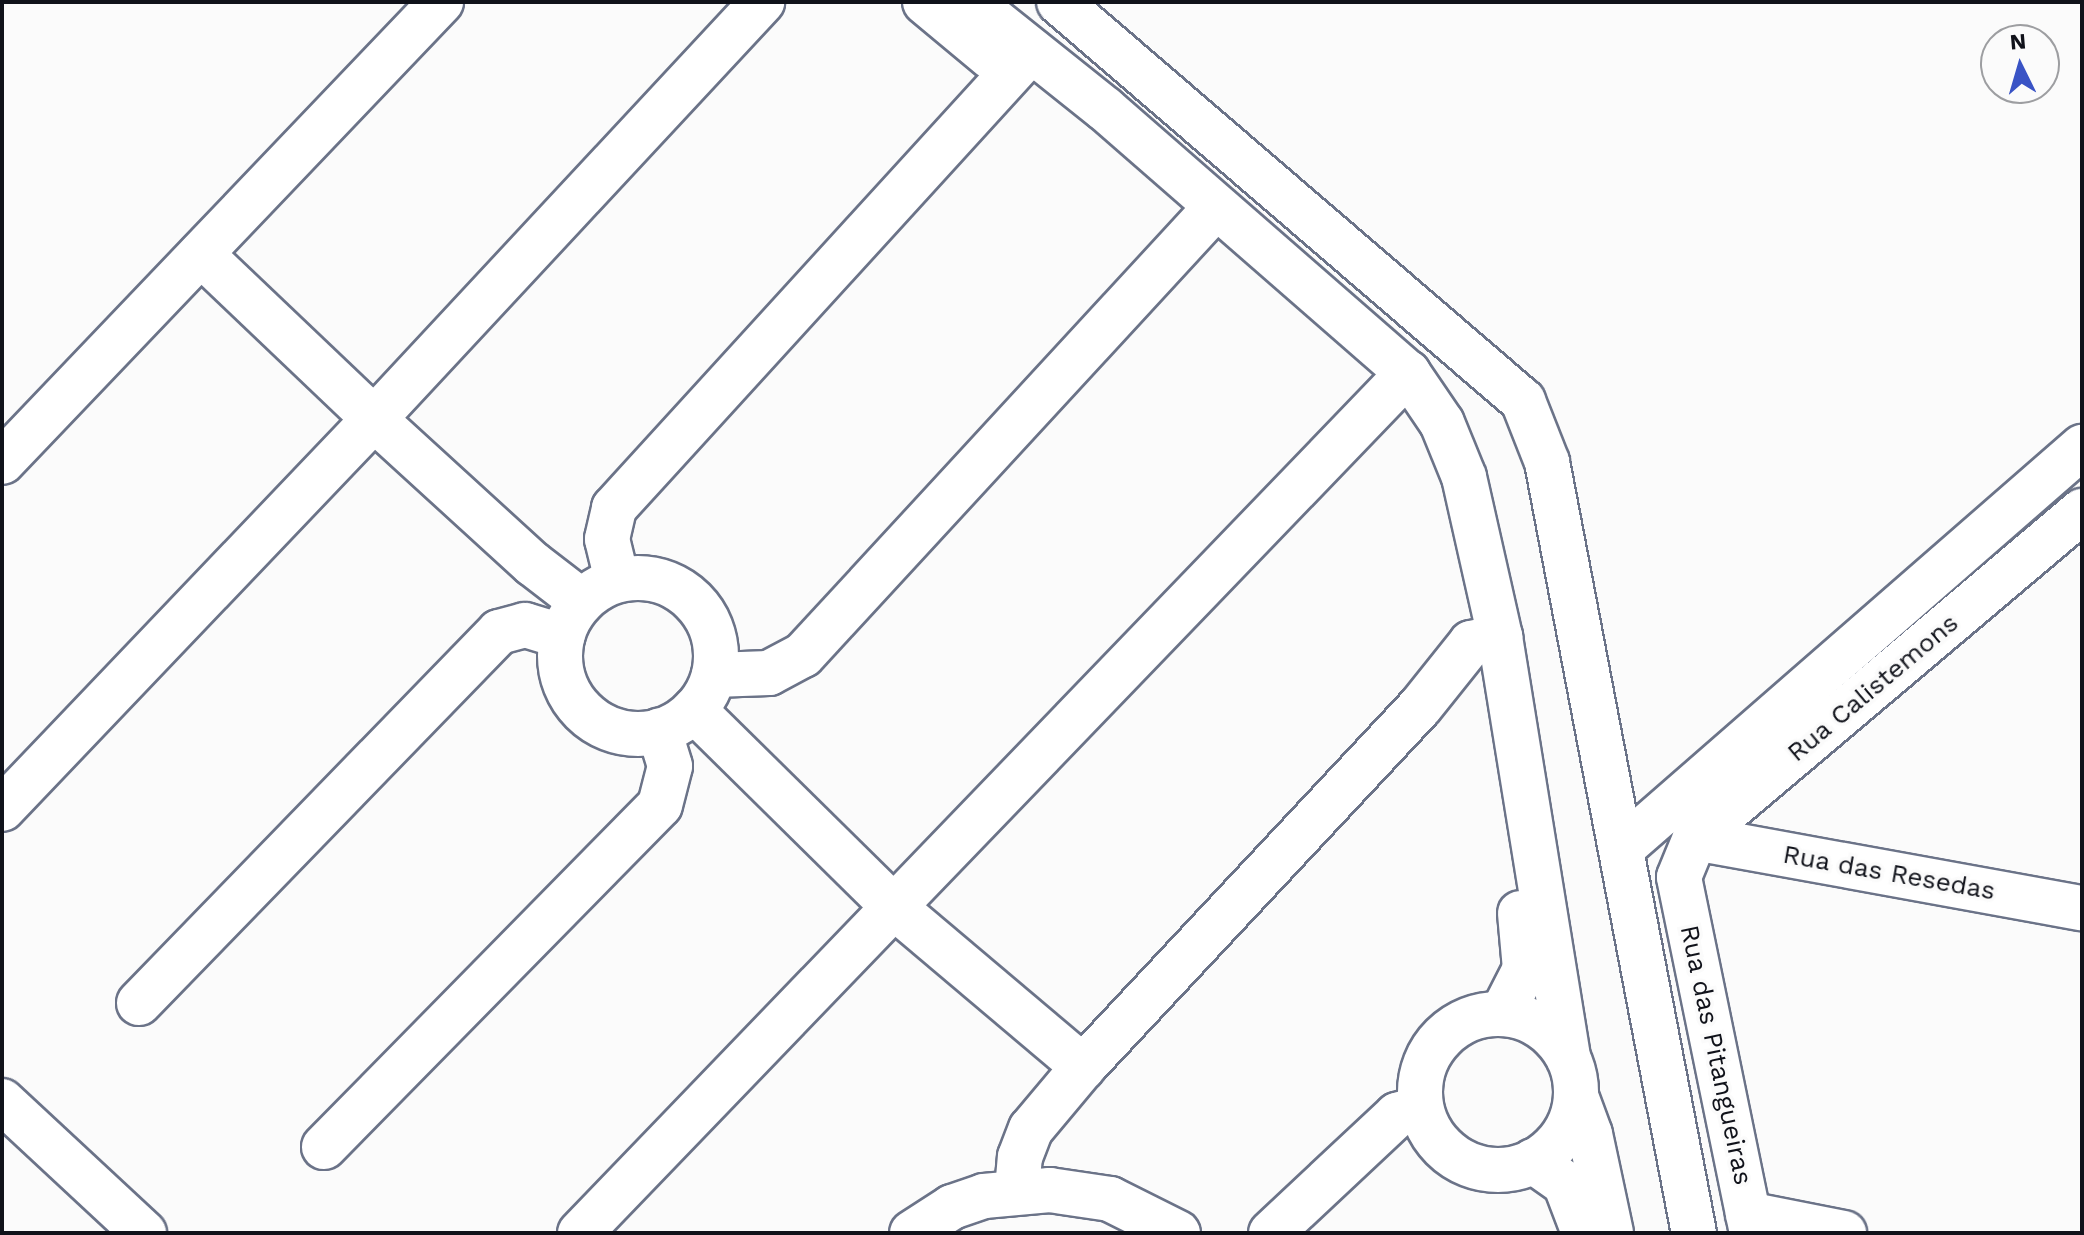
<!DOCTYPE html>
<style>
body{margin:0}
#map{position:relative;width:2084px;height:1235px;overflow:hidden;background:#fbfbfb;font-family:"Work Sans",sans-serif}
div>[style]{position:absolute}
.roads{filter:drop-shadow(2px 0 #6b7388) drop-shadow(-2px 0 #6b7388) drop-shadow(0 2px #6b7388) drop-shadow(0 -2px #6b7388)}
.minor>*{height:44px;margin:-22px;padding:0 22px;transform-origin:22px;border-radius:22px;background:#fff}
.minor>.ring{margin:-22px;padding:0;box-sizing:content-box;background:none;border:44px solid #fff;border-radius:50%}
span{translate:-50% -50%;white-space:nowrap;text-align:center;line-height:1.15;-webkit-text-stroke:7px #fbfbfb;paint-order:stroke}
.street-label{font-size:26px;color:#10121a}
.frame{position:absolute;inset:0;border:4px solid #10121a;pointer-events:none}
.north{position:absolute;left:1980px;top:24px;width:80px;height:80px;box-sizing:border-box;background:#fbfbfb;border:2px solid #9d9ea1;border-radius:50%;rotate:355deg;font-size:22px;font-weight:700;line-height:32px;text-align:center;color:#10121a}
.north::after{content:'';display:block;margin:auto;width:28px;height:36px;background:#3953c5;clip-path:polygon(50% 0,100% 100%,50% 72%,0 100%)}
</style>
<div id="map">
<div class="roads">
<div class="minor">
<div style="left:925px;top:2px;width:86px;rotate:39.8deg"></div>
<div style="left:971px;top:2px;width:171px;rotate:38.6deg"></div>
<div style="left:1105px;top:109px;width:402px;rotate:41.1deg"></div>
<div style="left:1408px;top:373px;width:60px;rotate:55.8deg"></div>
<div style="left:1442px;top:423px;width:58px;rotate:67.8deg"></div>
<div style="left:1464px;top:477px;width:164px;rotate:77.3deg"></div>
<div style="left:1500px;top:637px;width:425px;rotate:80.8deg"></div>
<div style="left:1059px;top:2px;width:612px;rotate:40.69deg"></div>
<div style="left:1523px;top:401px;width:66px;rotate:68.5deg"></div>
<div style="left:1547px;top:462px;width:785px;rotate:79.21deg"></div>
<div style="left:201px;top:254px;width:239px;rotate:43.6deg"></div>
<div style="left:374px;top:419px;width:215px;rotate:42.4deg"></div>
<div style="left:533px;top:564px;width:61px;rotate:37.6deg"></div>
<div style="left:2px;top:462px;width:636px;rotate:-46.34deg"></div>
<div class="ring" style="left:560px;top:578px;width:112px;height:112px"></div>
<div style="left:617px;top:580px;width:42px;rotate:-103.7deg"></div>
<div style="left:607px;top:539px;width:32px;rotate:-77deg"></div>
<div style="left:614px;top:508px;width:619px;rotate:-47.62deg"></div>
<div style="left:714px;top:675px;width:55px;rotate:-2.1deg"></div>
<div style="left:769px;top:673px;width:38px;rotate:-28deg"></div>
<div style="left:803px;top:655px;width:609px;rotate:-47.33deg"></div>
<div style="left:694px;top:710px;width:281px;rotate:44.6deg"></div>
<div style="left:894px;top:907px;width:248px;rotate:40.2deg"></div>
<div style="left:2px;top:809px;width:539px;rotate:-46.35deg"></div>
<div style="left:374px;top:419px;width:570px;rotate:-47.06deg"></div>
<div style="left:1695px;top:838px;width:393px;rotate:10.3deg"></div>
<div style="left:1621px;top:849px;width:612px;rotate:-41.09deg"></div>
<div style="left:139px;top:1003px;width:517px;rotate:-45.86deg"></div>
<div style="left:499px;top:632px;width:27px;rotate:-15deg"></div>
<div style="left:525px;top:625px;width:39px;rotate:17deg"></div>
<div style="left:1502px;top:1014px;width:51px;rotate:-62.9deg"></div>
<div style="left:1525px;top:969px;width:56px;rotate:-95.1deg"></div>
<div class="ring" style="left:1420px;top:1014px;width:112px;height:112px"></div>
<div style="left:1576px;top:1096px;width:40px;rotate:69.8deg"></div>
<div style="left:1590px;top:1134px;width:101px;rotate:78deg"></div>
<div style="left:2px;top:1101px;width:194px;rotate:42.9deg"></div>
<div style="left:324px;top:1147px;width:479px;rotate:-45.5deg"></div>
<div style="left:660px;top:805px;width:40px;rotate:-75.6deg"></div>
<div style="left:670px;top:766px;width:37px;rotate:-107deg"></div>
<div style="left:1533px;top:1161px;width:39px;rotate:35deg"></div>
<div style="left:1565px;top:1183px;width:53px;rotate:69.2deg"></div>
<div style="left:1017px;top:1190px;width:33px;rotate:-85deg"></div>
<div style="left:1020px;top:1157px;width:30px;rotate:-69deg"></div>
<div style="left:1031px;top:1129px;width:81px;rotate:-50deg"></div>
<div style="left:1083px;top:1067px;width:493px;rotate:-46.9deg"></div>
<div style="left:1420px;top:707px;width:82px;rotate:-51.4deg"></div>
<div style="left:1471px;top:643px;width:30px;rotate:-12deg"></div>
<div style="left:1748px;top:1214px;width:98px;rotate:11.2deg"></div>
<div style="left:580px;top:1233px;width:1194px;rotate:-46.09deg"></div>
<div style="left:912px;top:1233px;width:48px;rotate:-33deg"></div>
<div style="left:952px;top:1207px;width:34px;rotate:-19deg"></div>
<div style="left:984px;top:1196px;width:66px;rotate:-5.2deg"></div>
<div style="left:1050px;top:1190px;width:61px;rotate:8.5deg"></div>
<div style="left:1110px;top:1199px;width:76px;rotate:26.6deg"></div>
<div style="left:1271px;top:1233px;width:173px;rotate:-43.1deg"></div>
<div style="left:1397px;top:1115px;width:25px;rotate:-16deg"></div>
<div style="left:1752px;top:1233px;width:363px;rotate:-101.6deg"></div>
<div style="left:1679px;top:877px;width:42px;rotate:-67.7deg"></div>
<div style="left:1695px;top:838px;width:507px;rotate:-40.2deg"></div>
</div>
</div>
<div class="street-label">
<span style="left:1873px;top:688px;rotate:-40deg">Rua Calistemons</span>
<span style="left:1889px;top:873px;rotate:10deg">Rua das Resedas</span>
<span style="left:1716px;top:1055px;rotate:78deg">Rua das Pitangueiras</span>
</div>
<div class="frame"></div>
<div class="north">N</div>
</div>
